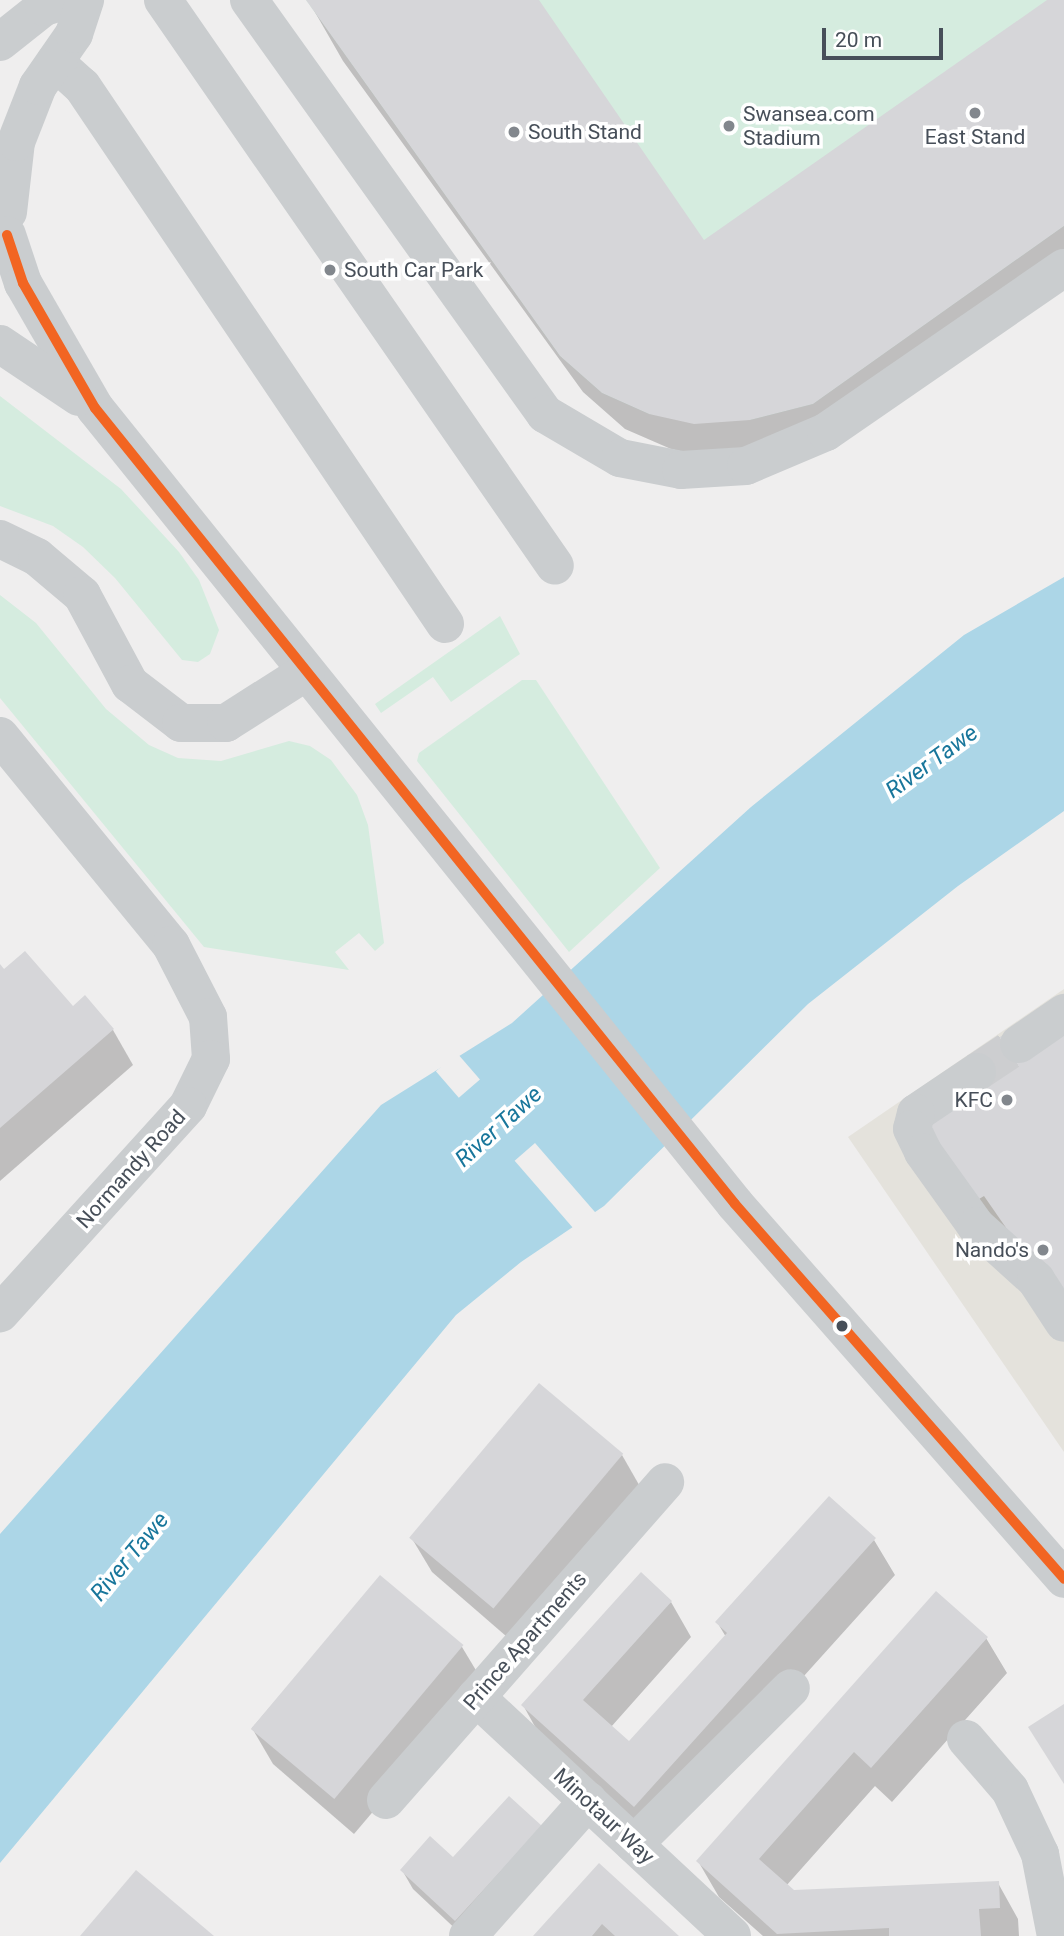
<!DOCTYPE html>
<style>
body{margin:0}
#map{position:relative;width:1064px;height:1936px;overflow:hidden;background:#efeeee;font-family:Roboto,sans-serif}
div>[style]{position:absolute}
.commercial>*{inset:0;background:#e4e2dc}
.green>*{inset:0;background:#d5ecdf}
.water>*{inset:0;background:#acd6e7}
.pier>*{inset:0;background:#efeeee;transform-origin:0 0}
.shadow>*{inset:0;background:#0003}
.building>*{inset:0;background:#d6d6d9;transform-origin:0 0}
.minor-tunnel>*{height:38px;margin-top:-19px;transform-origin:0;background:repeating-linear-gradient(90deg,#cdced0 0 38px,transparent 0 57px)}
.minor>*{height:38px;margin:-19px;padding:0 19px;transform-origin:19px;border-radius:19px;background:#cacdcf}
.bus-1>*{height:10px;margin:-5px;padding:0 5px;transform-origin:5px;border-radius:5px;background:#f26522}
.dots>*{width:19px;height:19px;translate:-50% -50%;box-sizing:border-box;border:4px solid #fff;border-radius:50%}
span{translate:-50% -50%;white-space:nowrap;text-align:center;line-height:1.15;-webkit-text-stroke:7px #fff;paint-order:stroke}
.poi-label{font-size:21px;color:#474f59}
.left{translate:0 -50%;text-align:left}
.right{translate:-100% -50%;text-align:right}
.street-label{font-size:21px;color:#474f59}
.water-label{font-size:23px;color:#18769b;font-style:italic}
.scale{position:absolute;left:822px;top:28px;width:121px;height:32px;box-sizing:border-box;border:4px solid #474f59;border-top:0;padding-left:9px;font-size:21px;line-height:24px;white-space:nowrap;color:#474f59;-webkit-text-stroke:5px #fff;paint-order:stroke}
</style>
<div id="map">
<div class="commercial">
<div style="clip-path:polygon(1064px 989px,1064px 1452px,848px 1137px)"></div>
</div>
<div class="green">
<div style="clip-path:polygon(306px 0,1064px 0,1064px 226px,813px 404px,750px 420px,649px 414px,602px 393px,560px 356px)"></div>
<div style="clip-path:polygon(0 396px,121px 489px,179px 552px,199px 580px,219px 630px,210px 654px,198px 662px,182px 660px,115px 578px,83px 547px,53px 526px,0 506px)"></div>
<div style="clip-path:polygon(0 595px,36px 623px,106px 709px,149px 745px,178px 758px,221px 761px,289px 741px,310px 746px,331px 760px,357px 795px,368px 825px,384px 943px,375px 951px,359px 933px,335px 952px,349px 970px,204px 947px,0 698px)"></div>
<div style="clip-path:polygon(500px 616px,520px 654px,451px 702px,433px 677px,381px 713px,375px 704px)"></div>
<div style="clip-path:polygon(522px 680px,536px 680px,660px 868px,569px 952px,417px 761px,419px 753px)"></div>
</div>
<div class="water">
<div style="clip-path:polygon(1064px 577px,1064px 811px,958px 886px,808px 1004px,604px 1206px,521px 1262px,456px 1315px,0 1863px,0 1534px,381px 1105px,512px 1023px,751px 807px,964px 635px)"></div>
</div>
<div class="pier">
<div style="left:457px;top:1053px;width:35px;height:28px;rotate:49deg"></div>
<div style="left:535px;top:1143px;width:96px;height:27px;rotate:49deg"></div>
</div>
<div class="shadow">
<div style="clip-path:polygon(308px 0,537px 0,704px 242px,1050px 0,1064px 0,1064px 276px,833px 439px,715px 459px,671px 449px,625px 429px,583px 392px,343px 61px)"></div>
<div style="clip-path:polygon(0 967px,113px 1030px,133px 1065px,0 1181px)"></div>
<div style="clip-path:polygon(1064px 1023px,1064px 1313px,992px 1229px,937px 1151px)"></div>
<div style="clip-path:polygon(622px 1455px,642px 1490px,513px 1642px,432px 1572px,411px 1537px)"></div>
<div style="clip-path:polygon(874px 1540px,895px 1575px,655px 1841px,543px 1741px,523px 1705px,671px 1602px,691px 1637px,611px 1727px,629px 1744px,726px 1637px,717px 1622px)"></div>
<div style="clip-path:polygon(381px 1577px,462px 1647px,483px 1682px,354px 1834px,273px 1764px,252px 1728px)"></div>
<div style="clip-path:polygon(986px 1638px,1007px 1673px,892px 1802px,875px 1786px,786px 1886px,793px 1892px,998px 1883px,1018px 1919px,1019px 1936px,763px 1936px,719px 1897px,698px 1861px)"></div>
<div style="clip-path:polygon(552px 1847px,463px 1936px,413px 1889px,402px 1870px)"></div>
<div style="clip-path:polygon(599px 1866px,676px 1936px,535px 1936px)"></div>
</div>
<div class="building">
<div style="clip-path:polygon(306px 0,539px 0,704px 240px,1047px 0,1064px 0,1064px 226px,813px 404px,750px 420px,694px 424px,649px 414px,602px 393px,560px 356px)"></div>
<div style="clip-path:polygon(25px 951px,73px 1006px,85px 995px,114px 1029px,0 1128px,0 964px,4px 969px)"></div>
<div style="clip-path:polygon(1064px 1021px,1064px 1305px,1061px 1307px,984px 1196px,974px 1202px,919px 1122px,968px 1059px,1010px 1030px)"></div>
<div style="left:539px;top:1383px;width:110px;height:202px;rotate:40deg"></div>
<div style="clip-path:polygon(829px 1496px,876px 1538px,634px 1807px,521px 1705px,641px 1572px,672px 1601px,583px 1700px,629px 1741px,727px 1633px,715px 1622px)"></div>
<div style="left:380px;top:1575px;width:109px;height:201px;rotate:40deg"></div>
<div style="clip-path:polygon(936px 1591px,988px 1637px,871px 1768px,854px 1752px,759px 1859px,794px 1890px,999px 1881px,1000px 1908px,979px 1909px,981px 1936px,889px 1936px,889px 1928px,777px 1934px,696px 1861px)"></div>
<div style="clip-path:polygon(1064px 1704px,1064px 1784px,1028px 1727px)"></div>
<div style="clip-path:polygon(509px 1796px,542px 1826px,455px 1921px,400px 1870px,430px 1836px,453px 1857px)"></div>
<div style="clip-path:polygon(599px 1863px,679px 1936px,615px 1936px,602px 1924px,592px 1936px,533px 1936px)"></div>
<div style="clip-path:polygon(136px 1870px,214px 1936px,80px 1936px)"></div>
</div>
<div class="minor-tunnel">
<div style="left:977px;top:1072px;width:50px;rotate:-33.7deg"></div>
</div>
<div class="minor">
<div style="left:163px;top:0;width:688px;rotate:55.29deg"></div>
<div style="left:249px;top:0;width:509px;rotate:54.44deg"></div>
<div style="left:545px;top:414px;width:87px;rotate:30.4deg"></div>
<div style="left:620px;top:458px;width:62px;rotate:11.1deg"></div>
<div style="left:681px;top:470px;width:65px;rotate:-3.5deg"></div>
<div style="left:746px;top:466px;width:87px;rotate:-23deg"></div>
<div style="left:826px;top:432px;width:289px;rotate:-34.6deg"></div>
<div style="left:0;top:42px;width:56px;rotate:-38.5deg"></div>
<div style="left:44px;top:7px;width:24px;rotate:-17deg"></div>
<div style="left:55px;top:62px;width:36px;rotate:42deg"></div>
<div style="left:82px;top:86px;width:649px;rotate:55.99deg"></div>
<div style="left:8px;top:212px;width:70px;rotate:-83.5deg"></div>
<div style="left:16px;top:142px;width:60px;rotate:-68.6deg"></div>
<div style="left:38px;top:86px;width:63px;rotate:-55.3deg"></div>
<div style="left:74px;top:34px;width:36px;rotate:-72deg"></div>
<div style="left:7px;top:235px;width:51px;rotate:71.6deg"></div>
<div style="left:23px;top:283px;width:144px;rotate:60.1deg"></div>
<div style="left:95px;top:408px;width:1021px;rotate:51.2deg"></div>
<div style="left:735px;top:1204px;width:499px;rotate:48.7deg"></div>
<div style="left:0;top:344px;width:95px;rotate:33.9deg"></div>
<div style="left:0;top:539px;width:41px;rotate:25.9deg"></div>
<div style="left:37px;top:557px;width:59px;rotate:40.2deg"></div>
<div style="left:82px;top:595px;width:101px;rotate:61.7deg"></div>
<div style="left:130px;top:684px;width:64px;rotate:37.4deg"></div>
<div style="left:181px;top:723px;width:45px"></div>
<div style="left:226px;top:723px;width:95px;rotate:-32.5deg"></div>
<div style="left:0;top:736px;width:270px;rotate:50.7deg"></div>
<div style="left:171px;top:945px;width:81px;rotate:62.8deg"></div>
<div style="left:208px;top:1017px;width:42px;rotate:85.9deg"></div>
<div style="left:211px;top:1059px;width:52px;rotate:116.1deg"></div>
<div style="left:188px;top:1106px;width:280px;rotate:132.2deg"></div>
<div style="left:1019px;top:1044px;width:55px;rotate:-34.6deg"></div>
<div style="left:977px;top:1072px;width:73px;rotate:146.1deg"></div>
<div style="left:916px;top:1113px;width:16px;rotate:104deg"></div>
<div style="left:912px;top:1129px;width:25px;rotate:64deg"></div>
<div style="left:923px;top:1152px;width:91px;rotate:54.4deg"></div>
<div style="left:976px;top:1226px;width:81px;rotate:42deg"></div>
<div style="left:1036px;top:1280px;width:51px;rotate:56.9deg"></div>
<div style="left:476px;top:1697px;width:350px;rotate:43deg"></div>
<div style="left:966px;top:1739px;width:67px;rotate:49.2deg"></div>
<div style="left:1010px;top:1790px;width:71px;rotate:64.9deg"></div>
<div style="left:1040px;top:1854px;width:84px;rotate:79deg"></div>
<div style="left:386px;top:1800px;width:423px;rotate:-48.7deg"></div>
<div style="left:634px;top:1844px;width:221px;rotate:-44.8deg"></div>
<div style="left:468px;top:1936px;width:181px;rotate:-48.4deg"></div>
</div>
<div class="bus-1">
<div style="left:7px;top:235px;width:51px;rotate:71.6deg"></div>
<div style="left:23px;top:283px;width:144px;rotate:60.1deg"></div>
<div style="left:95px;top:408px;width:1021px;rotate:51.2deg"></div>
<div style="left:735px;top:1204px;width:499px;rotate:48.7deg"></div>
</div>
<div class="dots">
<div style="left:975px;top:113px;background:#82878d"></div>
<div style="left:729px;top:126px;background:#82878d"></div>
<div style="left:514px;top:132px;background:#82878d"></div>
<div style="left:330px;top:270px;background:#82878d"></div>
<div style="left:1007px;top:1100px;background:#82878d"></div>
<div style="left:1043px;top:1250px;background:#82878d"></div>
<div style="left:842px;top:1326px;background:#474f59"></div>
</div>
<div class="poi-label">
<span class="left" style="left:743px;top:126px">Swansea.com<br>Stadium</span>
<span class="left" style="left:528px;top:132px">South Stand</span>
<span style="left:975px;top:137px">East Stand</span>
<span class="left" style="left:344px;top:270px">South Car Park</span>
<span class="right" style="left:993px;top:1100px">KFC</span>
<span class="right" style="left:1029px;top:1250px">Nando's</span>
</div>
<div class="street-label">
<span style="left:131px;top:1169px;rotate:-48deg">Normandy Road</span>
<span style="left:525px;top:1641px;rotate:-49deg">Prince Apartments</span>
<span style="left:604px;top:1816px;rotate:43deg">Minotaur Way</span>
</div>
<div class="water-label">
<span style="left:932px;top:762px;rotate:-36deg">River Tawe</span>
<span style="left:499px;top:1127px;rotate:-42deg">River Tawe</span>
<span style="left:130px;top:1557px;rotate:-50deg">River Tawe</span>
</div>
<div class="scale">20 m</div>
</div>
